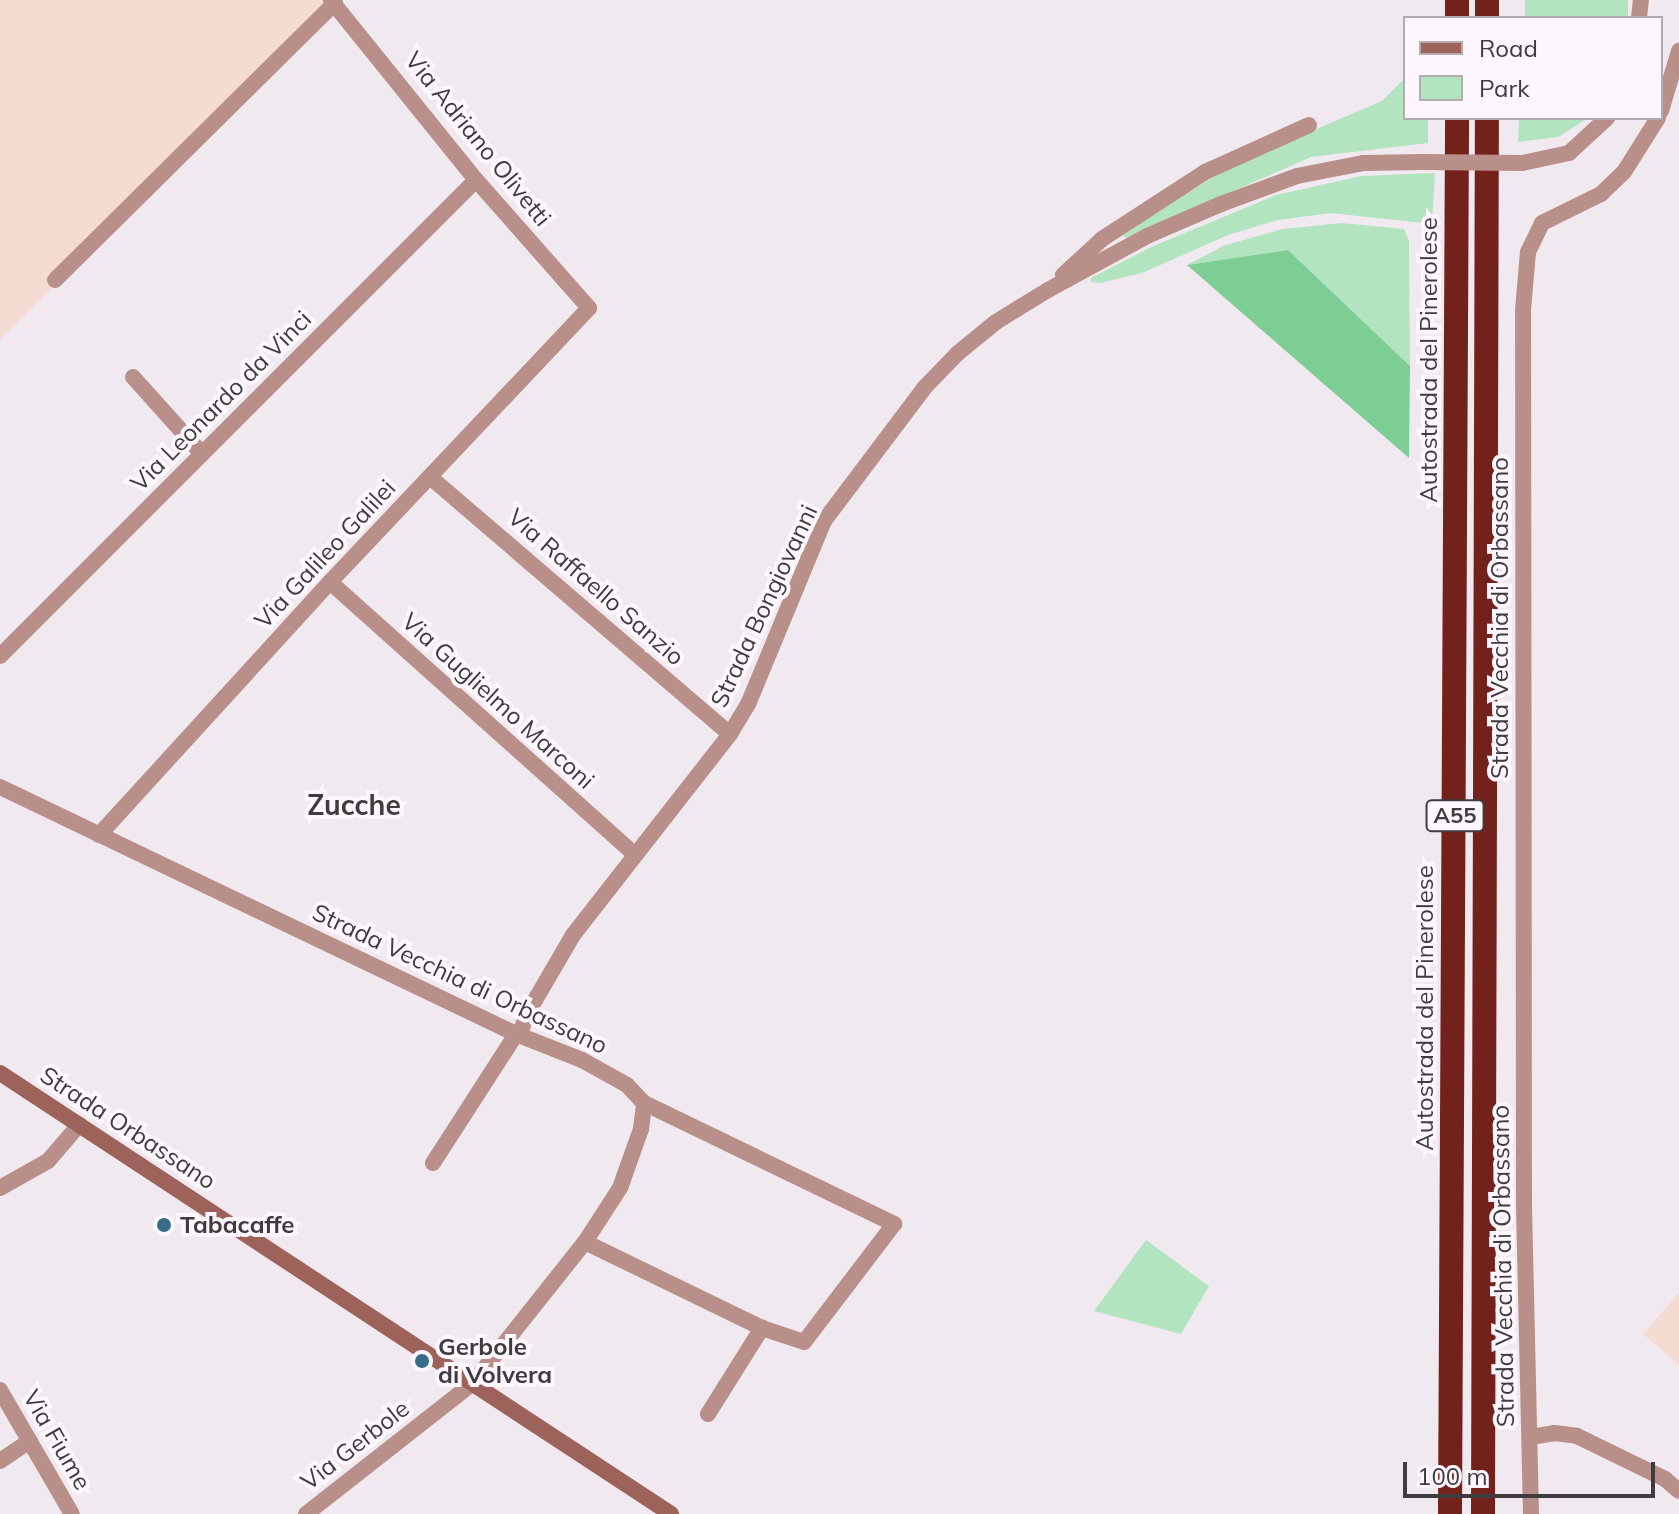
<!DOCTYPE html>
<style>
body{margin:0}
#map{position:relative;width:1679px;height:1514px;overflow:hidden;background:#f0eaf0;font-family:Mulish,sans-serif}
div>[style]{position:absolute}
.industrial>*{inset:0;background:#f5dcd3}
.green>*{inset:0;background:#b2e4bf;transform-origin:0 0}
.forest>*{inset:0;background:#7cce95}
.minor>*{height:16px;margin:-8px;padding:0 8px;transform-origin:8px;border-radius:8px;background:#b98f89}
.secondary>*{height:16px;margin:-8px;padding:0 8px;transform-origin:8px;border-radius:8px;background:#9d625a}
.motorway>*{height:24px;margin:-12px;padding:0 12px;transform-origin:12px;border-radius:12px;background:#73221b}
.minor-bridge>*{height:16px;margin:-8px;padding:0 8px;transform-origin:8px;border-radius:8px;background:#b98f89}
.dots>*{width:22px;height:22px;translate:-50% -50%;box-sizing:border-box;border:4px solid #fdf7fd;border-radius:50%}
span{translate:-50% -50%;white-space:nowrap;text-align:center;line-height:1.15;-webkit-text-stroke:8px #fdf7fd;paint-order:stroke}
.shield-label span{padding:2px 6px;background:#fdf7fd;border:2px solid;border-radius:6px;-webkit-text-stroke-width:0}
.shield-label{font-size:22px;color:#3e3c3f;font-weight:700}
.street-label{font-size:24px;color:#3e3c3f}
.poi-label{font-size:24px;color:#3e3c3f;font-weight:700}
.left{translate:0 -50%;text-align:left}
.quarter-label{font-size:28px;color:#3e3c3f;font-weight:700}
.legend{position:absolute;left:1403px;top:16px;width:260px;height:104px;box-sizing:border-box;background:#fdf7fd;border:2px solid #b1acb1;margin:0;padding:10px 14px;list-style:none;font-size:24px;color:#3e3c3f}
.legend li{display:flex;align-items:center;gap:16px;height:40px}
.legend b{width:40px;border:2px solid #b1acb1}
.scale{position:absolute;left:1403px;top:1462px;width:252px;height:36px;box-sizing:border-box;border:4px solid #3e3c3f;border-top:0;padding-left:10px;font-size:24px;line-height:28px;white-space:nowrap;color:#3e3c3f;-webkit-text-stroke:6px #fdf7fd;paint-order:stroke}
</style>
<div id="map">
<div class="industrial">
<div style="clip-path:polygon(0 0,342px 0,0 340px)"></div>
<div style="clip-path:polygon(1679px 1293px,1679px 1365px,1643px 1334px)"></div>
</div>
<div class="green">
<div style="left:1525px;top:0;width:103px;height:18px"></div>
<div style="clip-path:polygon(1405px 78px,1405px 118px,1428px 118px,1428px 143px,1311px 157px,1126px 238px,1121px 233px,1239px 162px,1382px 101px)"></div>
<div style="clip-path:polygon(1519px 118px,1588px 118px,1558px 137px,1518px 142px)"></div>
<div style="clip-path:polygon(1435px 173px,1432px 224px,1331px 213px,1278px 220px,1228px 235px,1142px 273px,1100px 283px,1091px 282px,1091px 278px,1151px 247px,1276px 195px,1362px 176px)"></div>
<div style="clip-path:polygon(1342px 223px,1404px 229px,1409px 241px,1410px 366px,1288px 250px,1187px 265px,1223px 246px,1283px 229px)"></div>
<div style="clip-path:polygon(1146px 1240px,1209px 1286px,1181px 1334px,1094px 1311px)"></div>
</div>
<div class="forest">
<div style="clip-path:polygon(1288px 250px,1410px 366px,1409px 458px,1187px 265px)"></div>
</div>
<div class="minor">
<div style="left:1639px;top:18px;width:18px;rotate:-84deg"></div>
<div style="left:1661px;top:111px;width:63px;rotate:-73.3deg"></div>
<div style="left:1522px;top:163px;width:48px;rotate:-12deg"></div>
<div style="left:1569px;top:153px;width:52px;rotate:-42.6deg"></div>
<div style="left:1063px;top:275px;width:53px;rotate:-42.7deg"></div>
<div style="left:1102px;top:239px;width:123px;rotate:-33deg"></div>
<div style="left:1205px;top:172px;width:114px;rotate:-24.3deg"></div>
<div style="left:55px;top:280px;width:394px;rotate:-44.7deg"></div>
<div style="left:133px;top:377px;width:103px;rotate:48.1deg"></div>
<div style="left:430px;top:477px;width:395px;rotate:40.6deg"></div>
<div style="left:330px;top:582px;width:409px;rotate:41.8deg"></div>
<div style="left:0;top:656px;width:673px;rotate:-45deg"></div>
<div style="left:0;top:787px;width:572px;rotate:25.58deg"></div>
<div style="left:516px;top:1034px;width:71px;rotate:21.5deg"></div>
<div style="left:582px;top:1060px;width:51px;rotate:29.1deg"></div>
<div style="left:627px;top:1085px;width:25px;rotate:47deg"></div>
<div style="left:644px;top:1103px;width:278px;rotate:25.8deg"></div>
<div style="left:894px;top:1224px;width:148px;rotate:127.3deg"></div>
<div style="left:804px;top:1342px;width:44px;rotate:-161.6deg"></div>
<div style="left:762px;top:1328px;width:197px;rotate:-154.1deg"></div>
<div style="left:99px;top:835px;width:343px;rotate:-47.6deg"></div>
<div style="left:330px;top:582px;width:377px;rotate:-46.6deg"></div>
<div style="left:589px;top:308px;width:171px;rotate:-131.4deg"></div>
<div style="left:476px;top:180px;width:231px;rotate:-128.9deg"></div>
<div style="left:520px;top:1034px;width:21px;rotate:-71deg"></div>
<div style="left:527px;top:1014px;width:91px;rotate:-59.8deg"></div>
<div style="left:573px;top:935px;width:255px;rotate:-52deg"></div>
<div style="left:730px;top:734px;width:37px;rotate:-59deg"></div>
<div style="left:749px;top:702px;width:196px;rotate:-67.5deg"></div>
<div style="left:824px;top:521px;width:168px;rotate:-53deg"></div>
<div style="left:925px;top:387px;width:47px;rotate:-45.9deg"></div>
<div style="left:958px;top:353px;width:49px;rotate:-39.2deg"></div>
<div style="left:996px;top:322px;width:61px;rotate:-31.6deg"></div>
<div style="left:1048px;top:290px;width:113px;rotate:-28.6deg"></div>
<div style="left:1147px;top:236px;width:81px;rotate:-23.4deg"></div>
<div style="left:1221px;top:204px;width:81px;rotate:-20.2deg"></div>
<div style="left:1297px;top:176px;width:67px;rotate:-11.1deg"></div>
<div style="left:1363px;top:163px;width:59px;rotate:-1deg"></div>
<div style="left:433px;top:1163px;width:153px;rotate:-57.2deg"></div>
<div style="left:0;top:1188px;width:55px;rotate:-29.4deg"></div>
<div style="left:48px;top:1161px;width:48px;rotate:-49.3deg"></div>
<div style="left:0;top:1390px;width:143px;rotate:59.9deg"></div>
<div style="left:708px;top:1414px;width:102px;rotate:-57.9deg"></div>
<div style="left:1530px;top:1437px;width:24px;rotate:-9deg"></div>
<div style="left:1554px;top:1433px;width:23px;rotate:7deg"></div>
<div style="left:1577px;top:1436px;width:98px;rotate:26deg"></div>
<div style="left:1665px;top:1479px;width:18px;rotate:41deg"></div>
<div style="left:0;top:1461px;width:36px;rotate:-34deg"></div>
<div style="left:306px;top:1514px;width:211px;rotate:-38.1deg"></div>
<div style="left:472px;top:1384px;width:181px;rotate:-51.5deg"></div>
<div style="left:585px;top:1242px;width:64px;rotate:-57.1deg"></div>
<div style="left:620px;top:1188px;width:63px;rotate:-70.4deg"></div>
<div style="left:641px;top:1129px;width:26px;rotate:-83deg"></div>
<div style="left:1531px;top:1514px;width:312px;rotate:-91.3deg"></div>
<div style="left:1524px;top:1202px;width:892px;rotate:-90.06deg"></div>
<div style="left:1523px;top:310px;width:58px;rotate:-85.1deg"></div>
<div style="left:1528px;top:252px;width:32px;rotate:-64deg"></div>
<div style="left:1542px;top:223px;width:66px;rotate:-26.2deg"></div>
<div style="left:1601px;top:194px;width:32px;rotate:-44deg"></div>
<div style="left:1624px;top:172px;width:64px;rotate:-57.8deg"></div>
</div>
<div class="secondary">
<div style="left:0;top:1073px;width:803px;rotate:33.31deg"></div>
</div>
<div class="motorway">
<div style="left:1457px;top:0;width:18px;rotate:90deg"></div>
<div style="left:1487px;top:18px;width:18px;rotate:-90deg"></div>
<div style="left:1450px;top:1514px;width:1396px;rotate:-89.71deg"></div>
<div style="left:1483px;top:1514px;width:1396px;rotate:-89.84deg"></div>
</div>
<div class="minor-bridge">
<div style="left:1422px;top:162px;width:100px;rotate:0.6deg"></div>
</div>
<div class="dots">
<div style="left:164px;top:1225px;background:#376d88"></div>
<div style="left:422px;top:1361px;background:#376d88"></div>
</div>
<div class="shield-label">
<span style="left:1455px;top:816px">A55</span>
</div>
<div class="street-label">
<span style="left:478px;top:139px;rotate:51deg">Via Adriano Olivetti</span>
<span style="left:1429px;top:360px;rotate:-90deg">Autostrada del Pinerolese</span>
<span style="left:221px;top:401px;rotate:-45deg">Via Leonardo da Vinci</span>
<span style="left:325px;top:554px;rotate:-47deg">Via Galileo Galilei</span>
<span style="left:596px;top:587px;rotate:41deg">Via Raffaello Sanzio</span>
<span style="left:764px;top:606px;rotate:-65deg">Strada Bongiovanni</span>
<span style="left:1500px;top:618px;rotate:-90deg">Strada Vecchia di Orbassano</span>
<span style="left:498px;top:701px;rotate:42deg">Via Guglielmo Marconi</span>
<span style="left:460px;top:979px;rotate:25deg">Strada Vecchia di Orbassano</span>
<span style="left:1425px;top:1008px;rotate:-90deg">Autostrada del Pinerolese</span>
<span style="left:128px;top:1128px;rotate:33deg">Strada Orbassano</span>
<span style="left:1503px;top:1266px;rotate:-91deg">Strada Vecchia di Orbassano</span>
<span style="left:57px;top:1440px;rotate:60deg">Via Fiume</span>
<span style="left:355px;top:1445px;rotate:-38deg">Via Gerbole</span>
</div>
<div class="poi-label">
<span class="left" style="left:180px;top:1225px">Tabacaffe</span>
<span class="left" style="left:438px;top:1361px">Gerbole<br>di Volvera</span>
</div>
<div class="quarter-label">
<span style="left:354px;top:805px">Zucche</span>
</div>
<ul class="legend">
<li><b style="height:10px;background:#9d625a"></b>Road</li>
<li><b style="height:22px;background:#b2e4bf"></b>Park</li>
</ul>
<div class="scale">100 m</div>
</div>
